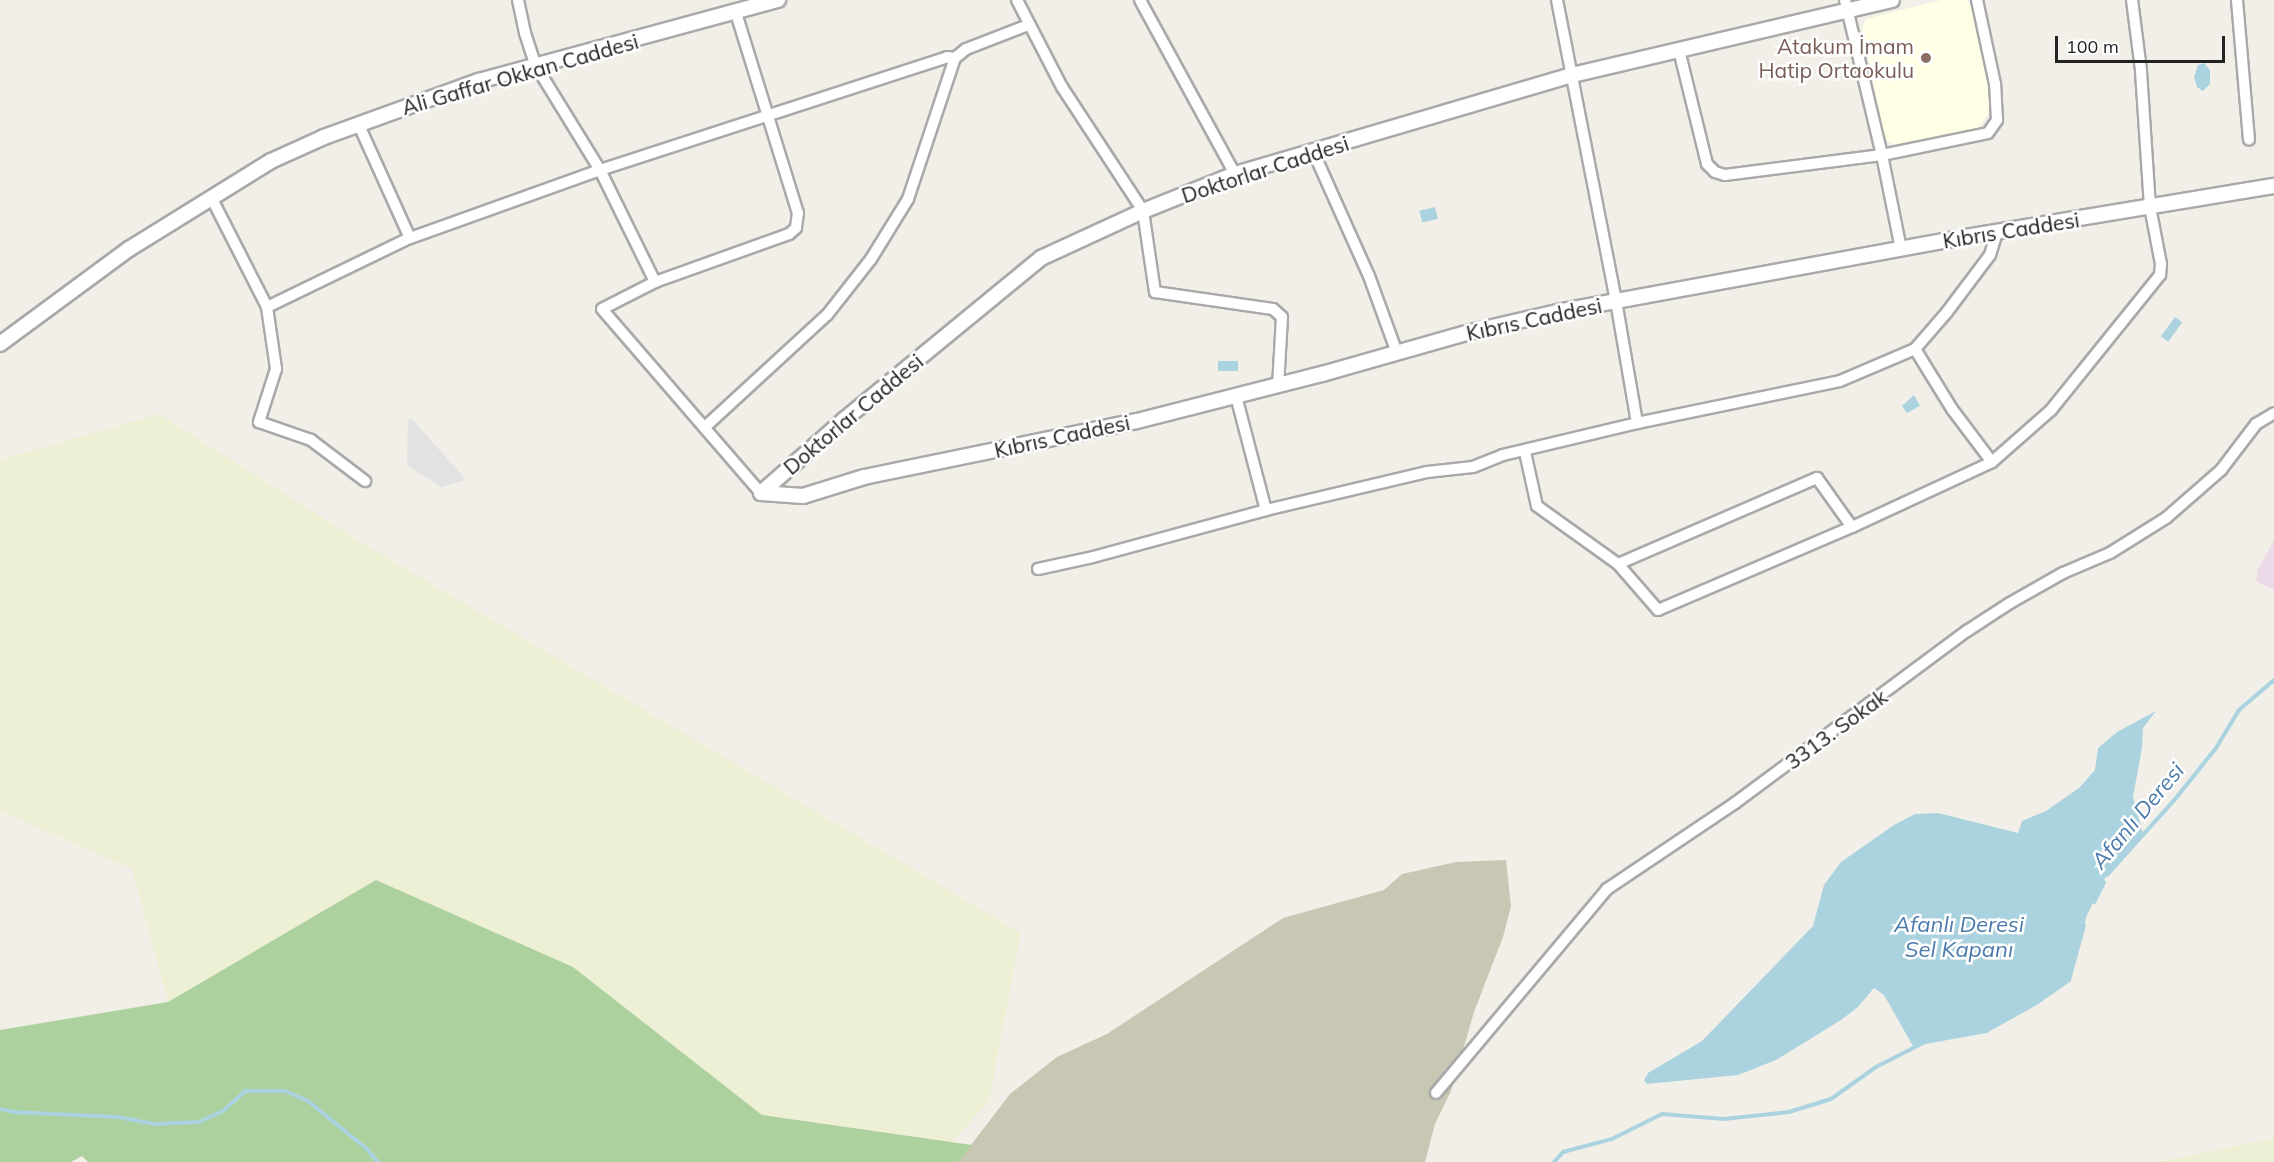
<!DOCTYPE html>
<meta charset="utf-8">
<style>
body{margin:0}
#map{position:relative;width:2274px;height:1162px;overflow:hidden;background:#f2efe9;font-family:Mulish,sans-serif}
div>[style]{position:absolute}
.industrial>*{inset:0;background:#ebdbe8}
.education>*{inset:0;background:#ffffe5}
.construction>*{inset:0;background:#c7c7b4}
.farmland>*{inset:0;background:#eef0d5}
.forest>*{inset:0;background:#add19e}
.parking>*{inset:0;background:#e2e2e2}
.water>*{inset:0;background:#aad3df;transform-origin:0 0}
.stream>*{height:4px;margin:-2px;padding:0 2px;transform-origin:2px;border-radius:2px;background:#aad3df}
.roads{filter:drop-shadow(2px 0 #a9a9a9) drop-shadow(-2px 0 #a9a9a9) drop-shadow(0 2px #a9a9a9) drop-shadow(0 -2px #a9a9a9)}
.minor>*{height:10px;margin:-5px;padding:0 5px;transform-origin:5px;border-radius:5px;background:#fff}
.tertiary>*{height:14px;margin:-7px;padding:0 7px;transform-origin:7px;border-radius:7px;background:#fff}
.dots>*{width:16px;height:16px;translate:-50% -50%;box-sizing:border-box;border:3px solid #fff;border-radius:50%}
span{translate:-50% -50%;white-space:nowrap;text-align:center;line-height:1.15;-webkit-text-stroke:5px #fff;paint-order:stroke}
.education-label{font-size:21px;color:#785e54}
.right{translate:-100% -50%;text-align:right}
.street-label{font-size:21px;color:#222}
.water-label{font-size:22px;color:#4a7aab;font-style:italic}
.scale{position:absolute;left:2055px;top:36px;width:170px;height:27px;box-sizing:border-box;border:3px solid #222;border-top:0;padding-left:8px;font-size:18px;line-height:21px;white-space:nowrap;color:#222;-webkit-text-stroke:4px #fff;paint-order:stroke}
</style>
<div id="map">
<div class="industrial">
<div style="clip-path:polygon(2274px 540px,2274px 590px,2256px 581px,2258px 569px)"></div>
</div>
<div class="education">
<div style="clip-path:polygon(1941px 0,1966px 0,1971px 5px,1989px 88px,1989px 113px,1976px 131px,1894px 145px,1887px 140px,1883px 130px,1862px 28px,1866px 19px)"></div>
</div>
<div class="construction">
<div style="clip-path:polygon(1506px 860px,1511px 906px,1503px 937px,1474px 1012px,1451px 1091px,1435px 1124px,1425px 1162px,958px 1162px,1010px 1094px,1057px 1057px,1107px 1034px,1283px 918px,1384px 890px,1402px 874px,1456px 862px)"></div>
</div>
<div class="farmland">
<div style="clip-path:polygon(159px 414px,361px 542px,1021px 933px,989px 1101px,952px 1142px,762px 1115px,573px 967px,376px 880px,168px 1002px,132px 869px,0 811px,0 460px)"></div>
<div style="clip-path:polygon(2274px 1138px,2274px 1162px,2158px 1162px)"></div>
</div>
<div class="forest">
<div style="clip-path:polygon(376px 880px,573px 967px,762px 1115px,972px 1145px,958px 1162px,88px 1162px,82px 1156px,71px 1162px,0 1162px,0 1030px,168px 1002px)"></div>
</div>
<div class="parking">
<div style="clip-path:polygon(412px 419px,462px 475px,466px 480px,441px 487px,407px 465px,408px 420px)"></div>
</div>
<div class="water">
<div style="clip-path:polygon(2204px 63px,2210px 70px,2210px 84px,2203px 91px,2197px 87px,2194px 77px,2198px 65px)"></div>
<div style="left:1435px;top:207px;width:12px;height:16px;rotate:76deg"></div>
<div style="left:2175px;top:317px;width:9px;height:24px;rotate:36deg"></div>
<div style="left:1218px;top:361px;width:20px;height:10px"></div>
<div style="clip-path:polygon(1914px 395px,1920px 406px,1907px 413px,1902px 406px)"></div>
<div style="clip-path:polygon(2156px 711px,2143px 728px,2142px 748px,2133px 797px,2143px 834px,2107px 874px,2087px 915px,2069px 980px,2036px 1003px,1986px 1031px,1925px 1042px,1914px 1048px,1884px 995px,1874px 988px,1858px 1007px,1841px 1020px,1776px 1060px,1738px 1075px,1647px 1084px,1644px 1080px,1648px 1073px,1702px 1041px,1813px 926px,1824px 885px,1841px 862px,1894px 825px,1915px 814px,1938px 813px,2018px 833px,2022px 821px,2046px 811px,2079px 788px,2095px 770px,2098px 748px,2117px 732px)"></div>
</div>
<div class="stream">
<div style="left:2107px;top:875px;width:103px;rotate:-48.1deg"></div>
<div style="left:2176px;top:798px;width:64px;rotate:-51.3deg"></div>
<div style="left:2216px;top:748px;width:44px;rotate:-58.8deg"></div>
<div style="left:2239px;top:710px;width:46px;rotate:-40.6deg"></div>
<div style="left:2094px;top:902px;width:22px;rotate:-63deg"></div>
<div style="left:0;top:1109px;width:13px;rotate:13deg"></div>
<div style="left:13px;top:1112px;width:105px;rotate:2.7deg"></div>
<div style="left:118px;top:1117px;width:37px;rotate:11deg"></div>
<div style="left:154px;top:1124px;width:45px;rotate:-2.5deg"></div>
<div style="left:199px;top:1122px;width:26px;rotate:-25deg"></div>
<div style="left:223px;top:1111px;width:30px;rotate:-42deg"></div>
<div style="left:245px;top:1091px;width:40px"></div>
<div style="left:285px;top:1091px;width:25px;rotate:23deg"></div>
<div style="left:308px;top:1101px;width:76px;rotate:39.1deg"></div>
<div style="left:367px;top:1149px;width:17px;rotate:50deg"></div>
<div style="left:1554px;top:1162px;width:13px;rotate:-48deg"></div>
<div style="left:1563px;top:1152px;width:51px;rotate:-14.9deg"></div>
<div style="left:1612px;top:1139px;width:56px;rotate:-26.6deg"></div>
<div style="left:1662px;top:1114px;width:62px;rotate:4.6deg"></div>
<div style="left:1724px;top:1119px;width:65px;rotate:-6.1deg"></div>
<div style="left:1789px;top:1112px;width:44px;rotate:-17.2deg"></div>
<div style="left:1831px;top:1099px;width:55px;rotate:-35.4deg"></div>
<div style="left:1876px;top:1067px;width:55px;rotate:-27deg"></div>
<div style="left:1925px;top:1042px;width:62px;rotate:-10.2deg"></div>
<div style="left:1986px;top:1031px;width:57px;rotate:-29.2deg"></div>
<div style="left:2036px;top:1003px;width:40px;rotate:-34.9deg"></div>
<div style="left:2069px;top:980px;width:57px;rotate:-74.7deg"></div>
</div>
<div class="roads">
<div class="minor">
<div style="left:518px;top:0;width:34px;rotate:78deg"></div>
<div style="left:525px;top:33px;width:35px;rotate:72deg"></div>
<div style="left:536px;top:66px;width:122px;rotate:58.4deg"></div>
<div style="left:600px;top:170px;width:125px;rotate:63.8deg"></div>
<div style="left:1017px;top:0;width:98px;rotate:62.7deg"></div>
<div style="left:1062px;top:87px;width:148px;rotate:56.8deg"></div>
<div style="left:1143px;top:211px;width:82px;rotate:81.6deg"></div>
<div style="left:1155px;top:292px;width:119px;rotate:8.2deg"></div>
<div style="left:1273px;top:309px;width:12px;rotate:42deg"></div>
<div style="left:1282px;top:317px;width:69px;rotate:93.3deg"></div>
<div style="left:1140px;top:0;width:198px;rotate:61.4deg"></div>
<div style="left:1557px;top:0;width:307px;rotate:78.9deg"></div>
<div style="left:1616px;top:301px;width:124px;rotate:80.2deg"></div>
<div style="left:1845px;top:0;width:159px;rotate:76.6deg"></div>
<div style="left:1882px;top:155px;width:96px;rotate:78.6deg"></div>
<div style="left:2237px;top:0;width:140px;rotate:85.1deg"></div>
<div style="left:736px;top:13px;width:209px;rotate:72.8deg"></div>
<div style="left:798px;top:213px;width:15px;rotate:98deg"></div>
<div style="left:796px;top:228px;width:9px;rotate:139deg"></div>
<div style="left:789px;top:234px;width:142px;rotate:160.3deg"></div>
<div style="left:655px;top:282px;width:59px;rotate:153deg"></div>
<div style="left:602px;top:309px;width:243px;rotate:49.2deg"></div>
<div style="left:1679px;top:50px;width:117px;rotate:76.2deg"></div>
<div style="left:1707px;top:164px;width:11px;rotate:45deg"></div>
<div style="left:1715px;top:172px;width:10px;rotate:17deg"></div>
<div style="left:1725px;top:175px;width:158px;rotate:-7.3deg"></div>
<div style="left:1882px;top:155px;width:108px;rotate:-11.7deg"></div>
<div style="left:1988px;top:133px;width:16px;rotate:-55deg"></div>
<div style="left:1997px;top:120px;width:36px;rotate:-93deg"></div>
<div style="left:1995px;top:84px;width:86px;rotate:-102.1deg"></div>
<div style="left:358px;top:123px;width:126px;rotate:65.7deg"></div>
<div style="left:1313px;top:151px;width:137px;rotate:65.9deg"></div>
<div style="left:1369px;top:276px;width:82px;rotate:70deg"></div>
<div style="left:211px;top:197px;width:123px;rotate:63deg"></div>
<div style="left:267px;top:307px;width:63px;rotate:81.7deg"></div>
<div style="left:276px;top:369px;width:56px;rotate:107.8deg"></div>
<div style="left:259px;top:422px;width:55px;rotate:19.1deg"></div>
<div style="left:311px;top:440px;width:68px;rotate:37.2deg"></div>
<div style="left:267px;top:307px;width:159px;rotate:-25.8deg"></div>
<div style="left:410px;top:238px;width:202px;rotate:-19.7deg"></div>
<div style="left:600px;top:170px;width:365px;rotate:-18deg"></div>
<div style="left:947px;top:57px;width:8px;rotate:7deg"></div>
<div style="left:1915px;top:349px;width:70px;rotate:58.3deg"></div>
<div style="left:1952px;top:409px;width:66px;rotate:53deg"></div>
<div style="left:1236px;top:396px;width:118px;rotate:75.3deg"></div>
<div style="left:705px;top:427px;width:166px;rotate:-42.6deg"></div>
<div style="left:827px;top:315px;width:71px;rotate:-51.8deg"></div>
<div style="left:871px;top:259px;width:70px;rotate:-58.3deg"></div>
<div style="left:908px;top:199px;width:149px;rotate:-71.6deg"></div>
<div style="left:955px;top:58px;width:14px;rotate:-39deg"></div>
<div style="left:966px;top:49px;width:66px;rotate:-21.2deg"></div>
<div style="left:1525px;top:452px;width:55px;rotate:77.5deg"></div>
<div style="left:1537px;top:506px;width:100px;rotate:35.6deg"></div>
<div style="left:1618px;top:564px;width:61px;rotate:49deg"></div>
<div style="left:1658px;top:610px;width:211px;rotate:-23.2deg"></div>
<div style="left:1852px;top:527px;width:154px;rotate:-24.9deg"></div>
<div style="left:1992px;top:462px;width:79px;rotate:-41.4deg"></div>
<div style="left:2051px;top:410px;width:174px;rotate:-51.1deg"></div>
<div style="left:2160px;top:275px;width:11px;rotate:-85deg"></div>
<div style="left:2161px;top:264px;width:58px;rotate:-100.9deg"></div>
<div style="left:2150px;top:207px;width:137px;rotate:-93.8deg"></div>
<div style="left:2141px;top:70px;width:71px;rotate:-97.3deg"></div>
<div style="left:1618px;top:564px;width:217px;rotate:-23.4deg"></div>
<div style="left:1817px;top:478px;width:60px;rotate:54.5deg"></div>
<div style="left:1038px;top:569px;width:56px;rotate:-12.3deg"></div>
<div style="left:1093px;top:557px;width:179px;rotate:-15.2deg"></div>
<div style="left:1266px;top:510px;width:165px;rotate:-13.3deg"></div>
<div style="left:1427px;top:472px;width:46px;rotate:-6.2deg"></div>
<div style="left:1473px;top:467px;width:32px;rotate:-22deg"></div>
<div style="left:1503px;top:455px;width:138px;rotate:-13.4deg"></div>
<div style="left:1637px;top:423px;width:207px;rotate:-11.7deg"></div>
<div style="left:1840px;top:381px;width:82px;rotate:-23.1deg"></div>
<div style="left:1915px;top:349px;width:49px;rotate:-49.1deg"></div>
<div style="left:1947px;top:312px;width:71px;rotate:-53deg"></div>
<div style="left:1990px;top:255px;width:24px;rotate:-73deg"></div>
<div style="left:1436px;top:1093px;width:266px;rotate:-50deg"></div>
<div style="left:1607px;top:889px;width:154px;rotate:-33.9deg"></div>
<div style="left:1735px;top:803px;width:289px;rotate:-36.6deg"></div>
<div style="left:1967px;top:631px;width:51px;rotate:-33.1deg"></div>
<div style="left:2010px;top:603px;width:61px;rotate:-29.5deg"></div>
<div style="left:2063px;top:573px;width:51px;rotate:-23.1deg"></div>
<div style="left:2110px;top:553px;width:66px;rotate:-32deg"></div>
<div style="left:2166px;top:518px;width:73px;rotate:-41.1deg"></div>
<div style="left:2221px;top:470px;width:58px;rotate:-52.7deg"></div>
<div style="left:2256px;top:424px;width:21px;rotate:-31deg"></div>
</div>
<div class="tertiary">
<div style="left:1892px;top:0;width:329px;rotate:166.8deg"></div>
<div style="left:1572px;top:75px;width:351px;rotate:163.6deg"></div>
<div style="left:1235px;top:174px;width:99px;rotate:158.1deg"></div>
<div style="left:1143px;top:211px;width:112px;rotate:155.3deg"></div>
<div style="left:1041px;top:258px;width:254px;rotate:140.6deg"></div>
<div style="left:845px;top:419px;width:112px;rotate:138.6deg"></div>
<div style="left:761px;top:493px;width:42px;rotate:4.1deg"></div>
<div style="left:803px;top:496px;width:64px;rotate:-17.3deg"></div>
<div style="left:864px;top:477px;width:279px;rotate:-11.6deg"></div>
<div style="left:1137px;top:421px;width:191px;rotate:-14.3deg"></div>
<div style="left:1322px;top:374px;width:150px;rotate:-15.9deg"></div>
<div style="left:1466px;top:333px;width:98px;rotate:-13deg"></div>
<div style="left:1561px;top:311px;width:411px;rotate:-10.4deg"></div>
<div style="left:1965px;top:237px;width:313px;rotate:-9.4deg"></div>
<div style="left:0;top:344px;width:160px;rotate:-36.4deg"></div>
<div style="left:129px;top:249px;width:167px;rotate:-31.8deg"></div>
<div style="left:271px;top:161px;width:58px;rotate:-24.4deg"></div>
<div style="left:324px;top:137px;width:165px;rotate:-19.9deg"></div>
<div style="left:479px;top:81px;width:310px;rotate:-15.2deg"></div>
</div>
</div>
<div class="dots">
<div style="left:1926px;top:58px;background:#8d6e63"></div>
</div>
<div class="education-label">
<span class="right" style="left:1914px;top:58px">Atakum İmam<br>Hatip Ortaokulu</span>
</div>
<div class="street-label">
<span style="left:520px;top:74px;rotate:-16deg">Ali Gaffar Okkan Caddesi</span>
<span style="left:1265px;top:169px;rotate:-18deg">Doktorlar Caddesi</span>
<span style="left:2011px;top:230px;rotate:-9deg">Kıbrıs Caddesi</span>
<span style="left:1534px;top:319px;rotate:-12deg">Kıbrıs Caddesi</span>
<span style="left:853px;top:414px;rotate:-40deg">Doktorlar Caddesi</span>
<span style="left:1062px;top:436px;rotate:-12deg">Kıbrıs Caddesi</span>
<span style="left:1836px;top:729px;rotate:-36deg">3313. Sokak</span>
</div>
<div class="water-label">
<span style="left:2138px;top:816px;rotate:-50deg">Afanlı Deresi</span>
<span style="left:1959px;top:937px">Afanlı Deresi<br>Sel Kapanı</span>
</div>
<div class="scale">100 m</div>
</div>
